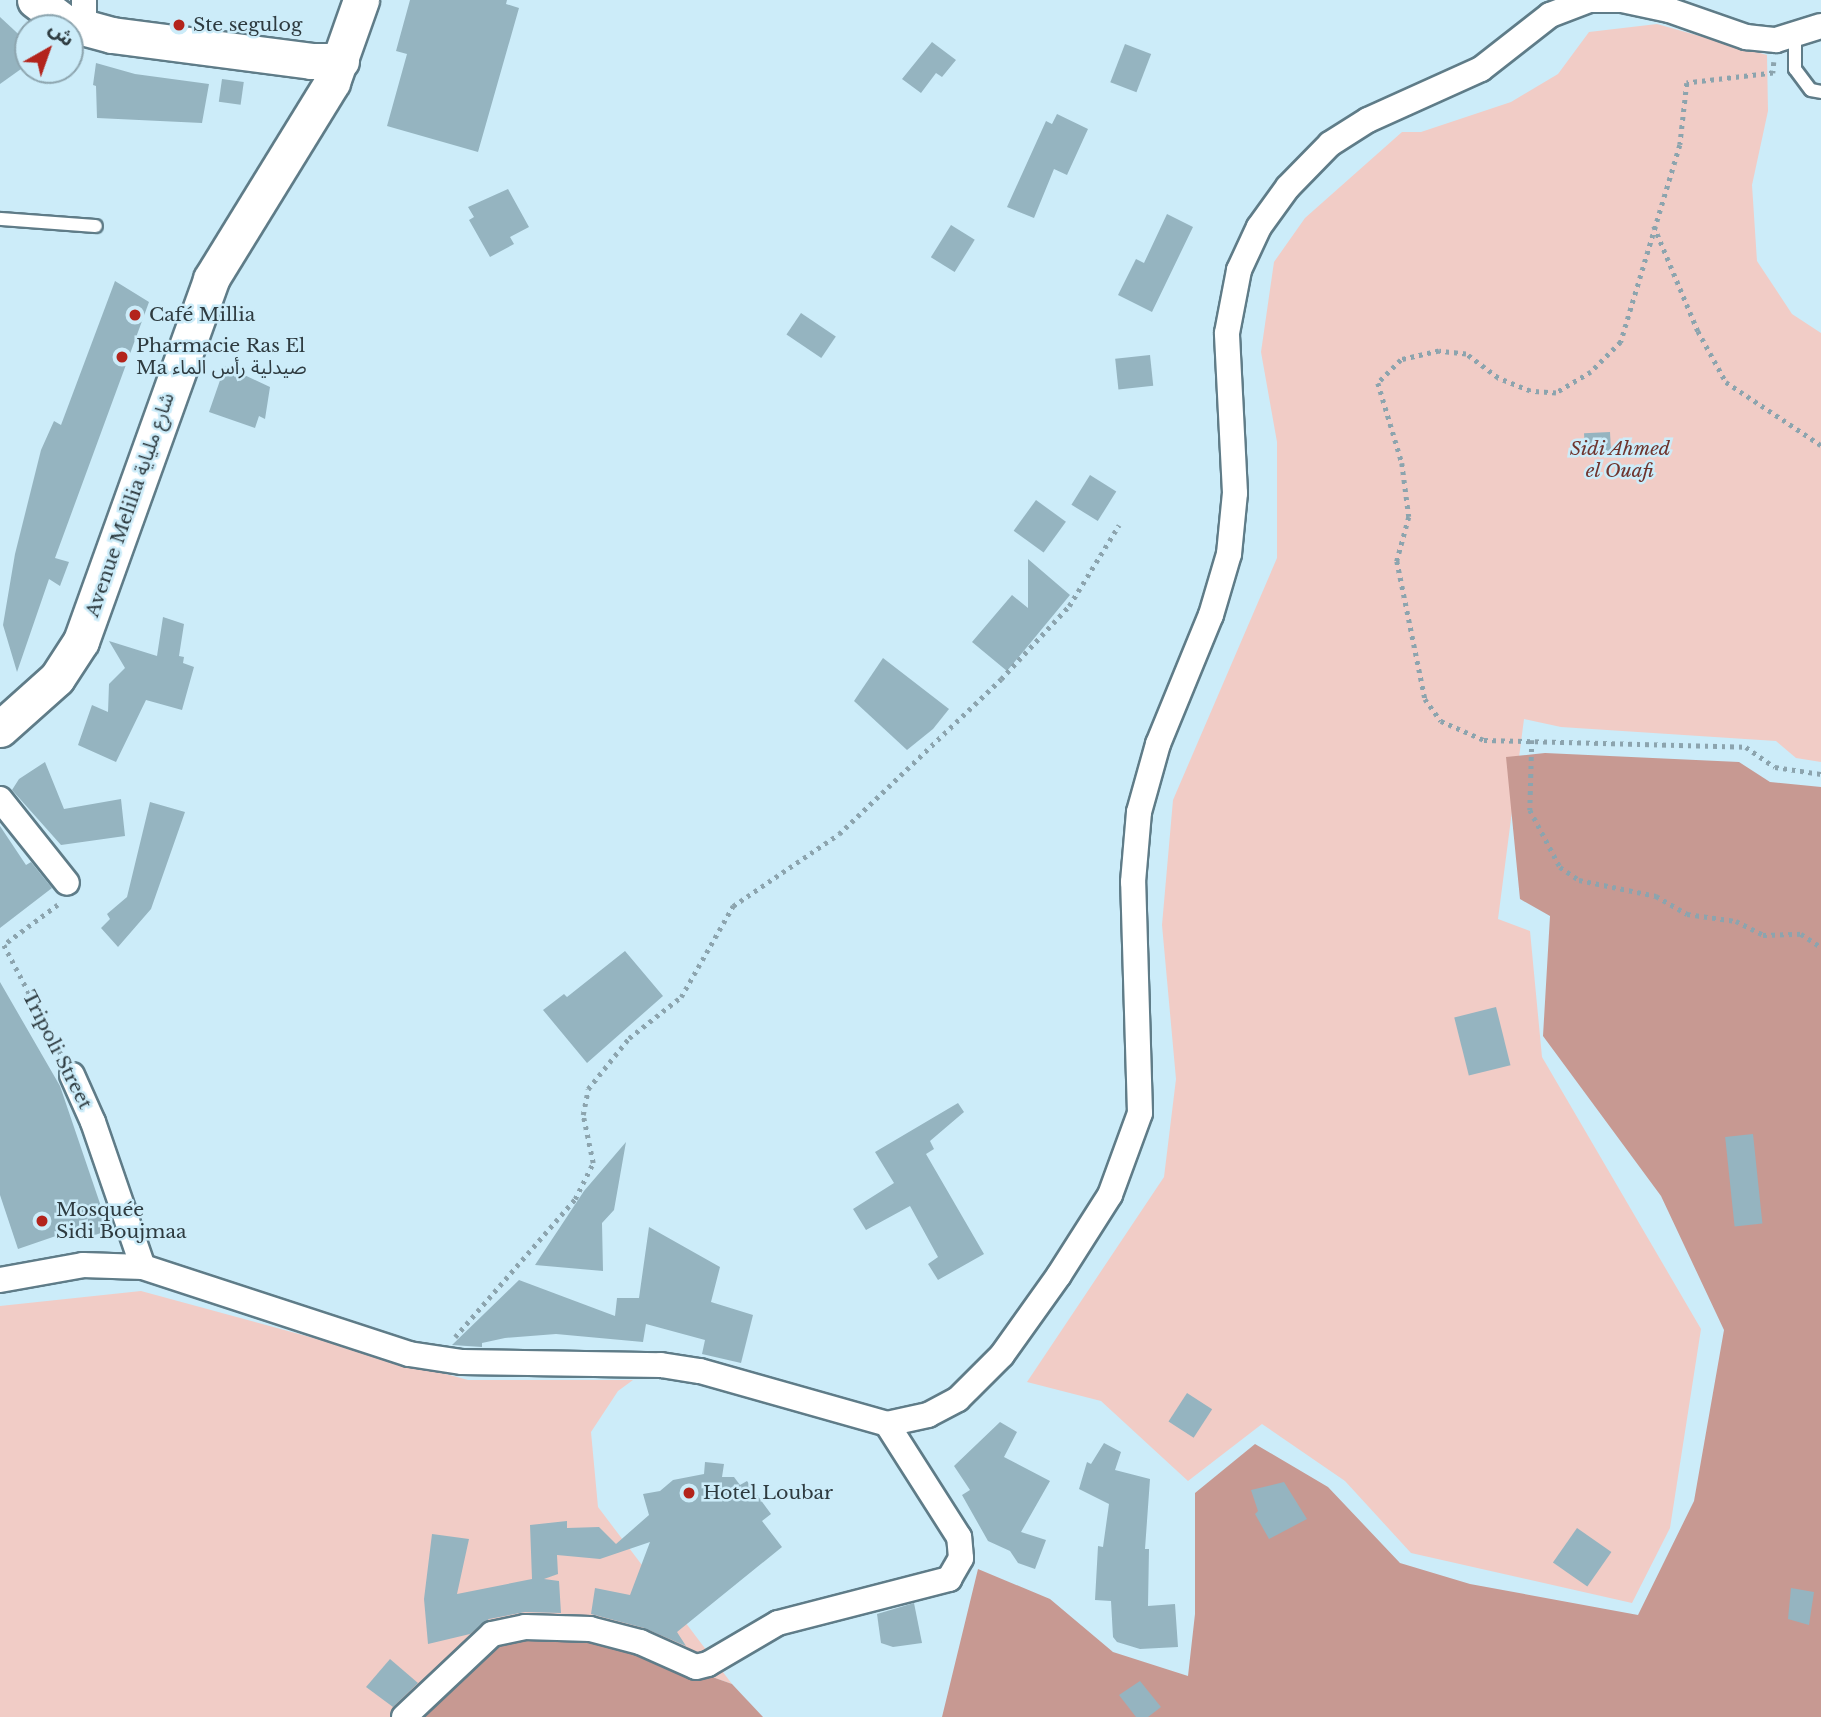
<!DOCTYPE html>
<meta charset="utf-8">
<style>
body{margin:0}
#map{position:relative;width:1821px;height:1717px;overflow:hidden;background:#ccecf9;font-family:"Libre Baskerville","Noto Sans Arabic",serif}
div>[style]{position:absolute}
.green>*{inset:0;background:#f1ccc6}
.forest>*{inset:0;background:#c79992}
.building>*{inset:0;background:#95b4c0;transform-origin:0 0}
.path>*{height:4.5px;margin-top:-2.25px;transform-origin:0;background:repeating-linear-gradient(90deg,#8ca4ae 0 3.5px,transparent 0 8.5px)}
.roads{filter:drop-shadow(2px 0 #5f7c88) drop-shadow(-2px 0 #5f7c88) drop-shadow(0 2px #5f7c88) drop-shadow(0 -2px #5f7c88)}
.lane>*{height:12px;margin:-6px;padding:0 6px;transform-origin:6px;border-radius:6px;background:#fff}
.street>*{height:24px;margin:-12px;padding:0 12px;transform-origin:12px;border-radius:12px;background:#fff}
.secondary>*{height:35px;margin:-17.5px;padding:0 17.5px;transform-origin:17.5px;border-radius:17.5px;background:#fff}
.dots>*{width:19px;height:19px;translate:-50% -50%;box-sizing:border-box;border:4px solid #ccecf9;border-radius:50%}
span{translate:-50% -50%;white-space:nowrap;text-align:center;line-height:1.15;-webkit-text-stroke:5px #ccecf9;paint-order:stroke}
.poi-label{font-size:19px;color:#2e3b40}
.left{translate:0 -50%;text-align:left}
.park-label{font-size:19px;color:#6f342d;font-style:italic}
.street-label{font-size:19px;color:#2e3b40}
.north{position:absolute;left:14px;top:14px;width:70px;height:70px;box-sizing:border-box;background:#ccecf9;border:2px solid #8da5af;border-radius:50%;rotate:40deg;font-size:19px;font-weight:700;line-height:28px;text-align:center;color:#2e3b40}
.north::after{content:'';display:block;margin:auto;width:24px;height:32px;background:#b3241c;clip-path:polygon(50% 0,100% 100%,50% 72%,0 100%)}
</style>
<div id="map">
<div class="green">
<div style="clip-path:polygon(1657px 24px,1767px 55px,1768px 111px,1752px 185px,1757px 261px,1792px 314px,1821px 333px,1821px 762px,1796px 758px,1776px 741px,1561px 727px,1524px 719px,1498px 919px,1530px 931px,1542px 1057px,1701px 1329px,1670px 1528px,1632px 1603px,1411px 1553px,1345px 1481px,1262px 1424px,1188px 1481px,1101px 1401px,1027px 1382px,1164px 1177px,1176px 1079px,1162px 925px,1173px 800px,1277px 558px,1277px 442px,1261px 352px,1274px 262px,1305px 218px,1402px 132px,1421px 132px,1511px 102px,1558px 74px,1589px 32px)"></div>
<div style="clip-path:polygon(141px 1291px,468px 1380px,633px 1380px,618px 1391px,591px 1432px,598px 1507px,732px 1684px,611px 1641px,417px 1717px,0 1717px,0 1306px)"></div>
</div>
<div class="forest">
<div style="clip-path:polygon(1545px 753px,1739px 762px,1770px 782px,1821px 787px,1821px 1717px,942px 1717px,978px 1569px,1050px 1599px,1113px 1652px,1188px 1676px,1195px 1614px,1195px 1493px,1255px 1444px,1328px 1487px,1400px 1563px,1470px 1584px,1638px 1615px,1694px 1501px,1724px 1330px,1661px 1196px,1543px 1036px,1550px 916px,1520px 899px,1506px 757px)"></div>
<div style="clip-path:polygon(509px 1637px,611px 1641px,732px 1684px,763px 1717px,417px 1717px)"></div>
</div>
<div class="building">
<div style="clip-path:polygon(410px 0,507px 0,506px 4px,519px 8px,478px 152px,387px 126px,407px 54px,396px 51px)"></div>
<div style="clip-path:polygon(0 17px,28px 43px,28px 64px,0 84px)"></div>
<div style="clip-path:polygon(932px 42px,956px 60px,942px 77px,936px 73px,921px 93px,902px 79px)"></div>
<div style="left:1125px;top:44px;width:28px;height:41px;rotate:21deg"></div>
<div style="clip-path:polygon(96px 63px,135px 74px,209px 84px,202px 123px,97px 118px,96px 86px,93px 85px)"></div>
<div style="left:222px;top:79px;width:22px;height:23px;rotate:8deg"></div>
<div style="clip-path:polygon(1057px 114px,1088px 129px,1067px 175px,1054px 169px,1034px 218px,1007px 207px,1046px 121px,1052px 124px)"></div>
<div style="clip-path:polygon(508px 189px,529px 227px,510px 237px,514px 244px,490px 257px,469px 220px,474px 217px,468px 207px)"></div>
<div style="clip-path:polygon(1167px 214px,1193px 227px,1152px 312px,1118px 295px,1136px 259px,1144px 263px)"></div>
<div style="left:951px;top:225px;width:28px;height:38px;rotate:32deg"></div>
<div style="clip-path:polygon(115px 281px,149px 302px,55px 558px,69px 562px,60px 586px,49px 579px,17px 672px,3px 625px,15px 554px,41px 450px,54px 421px,61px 425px)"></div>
<div style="left:801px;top:313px;width:42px;height:26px;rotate:34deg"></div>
<div style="left:1150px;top:355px;width:31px;height:35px;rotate:84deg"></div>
<div style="clip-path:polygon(225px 366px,270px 387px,265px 419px,259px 416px,255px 428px,209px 412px)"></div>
<div style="left:1610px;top:432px;width:19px;height:26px;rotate:87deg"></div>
<div style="left:1090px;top:475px;width:31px;height:35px;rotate:32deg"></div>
<div style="left:1036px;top:500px;width:37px;height:38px;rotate:36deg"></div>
<div style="clip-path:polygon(1028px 559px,1070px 595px,1007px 671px,972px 642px,1012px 595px,1028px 608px)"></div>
<div style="clip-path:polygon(163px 617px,184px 624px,179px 656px,184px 657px,183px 663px,194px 667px,182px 710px,146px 700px,116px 762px,78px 745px,92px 705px,108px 712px,109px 684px,125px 668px,109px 641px,157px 656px)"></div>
<div style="clip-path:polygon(883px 658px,949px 709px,933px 729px,907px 750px,854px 701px)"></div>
<div style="clip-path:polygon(45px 762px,64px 809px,121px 799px,125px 836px,61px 845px,12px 790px,19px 779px)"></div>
<div style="clip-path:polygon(150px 802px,185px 812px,151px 909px,118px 947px,101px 928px,110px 919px,107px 914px,127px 897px)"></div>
<div style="clip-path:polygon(0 826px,26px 865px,31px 862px,52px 888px,0 928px)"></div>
<div style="clip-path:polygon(625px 951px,663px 996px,587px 1063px,543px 1010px,564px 994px,567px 997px)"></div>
<div style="clip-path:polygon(0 982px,60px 1086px,109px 1230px,87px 1238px,82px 1227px,18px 1249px,0 1195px)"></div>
<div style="left:1496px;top:1007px;width:60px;height:43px;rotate:76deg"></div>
<div style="clip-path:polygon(958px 1103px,964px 1112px,930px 1141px,934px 1149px,926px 1154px,984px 1254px,938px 1280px,928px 1264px,938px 1257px,910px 1206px,866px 1230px,853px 1209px,894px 1183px,875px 1152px)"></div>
<div style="left:1753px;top:1134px;width:90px;height:28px;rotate:84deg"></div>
<div style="clip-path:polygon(626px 1142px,614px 1210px,602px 1223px,603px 1271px,535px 1265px,584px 1191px)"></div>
<div style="clip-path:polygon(649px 1227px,720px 1267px,711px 1302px,753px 1315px,741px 1363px,702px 1354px,705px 1340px,646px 1324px,643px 1342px,556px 1334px,505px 1338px,482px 1343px,482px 1347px,452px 1345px,519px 1280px,615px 1316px,617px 1298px,639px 1298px)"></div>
<div style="left:1187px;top:1393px;width:30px;height:34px;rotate:33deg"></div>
<div style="clip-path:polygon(1000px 1422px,1017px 1432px,1004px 1457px,1050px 1481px,1021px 1532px,1046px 1540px,1035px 1569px,1018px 1563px,1010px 1551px,988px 1541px,962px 1495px,970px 1490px,954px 1466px)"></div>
<div style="clip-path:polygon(1104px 1443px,1121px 1452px,1115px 1470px,1150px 1479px,1145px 1549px,1149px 1549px,1148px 1606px,1175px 1604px,1178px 1647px,1140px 1649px,1117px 1642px,1113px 1637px,1111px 1601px,1095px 1600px,1098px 1546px,1103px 1547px,1109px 1504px,1079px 1489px,1087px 1462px,1091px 1464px)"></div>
<div style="clip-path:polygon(705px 1462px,724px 1464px,722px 1477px,734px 1477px,740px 1485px,747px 1481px,771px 1514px,762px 1521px,782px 1547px,677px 1632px,686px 1646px,644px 1628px,591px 1614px,595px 1588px,630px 1595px,650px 1542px,600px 1559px,557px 1555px,558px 1574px,544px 1579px,559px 1581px,561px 1613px,525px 1612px,489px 1619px,470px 1634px,428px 1644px,424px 1599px,432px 1534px,469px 1539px,457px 1594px,532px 1579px,530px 1525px,567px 1521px,567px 1528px,599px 1527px,616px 1544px,649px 1515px,643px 1494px,660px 1491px,673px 1480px,704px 1474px)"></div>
<div style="clip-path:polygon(1284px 1482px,1307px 1519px,1269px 1539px,1255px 1514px,1258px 1511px,1251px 1490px)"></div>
<div style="left:1577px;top:1528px;width:42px;height:42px;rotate:35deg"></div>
<div style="clip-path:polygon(1791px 1588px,1814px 1592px,1809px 1625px,1788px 1619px)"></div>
<div style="clip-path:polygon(914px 1603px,922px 1643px,893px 1647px,881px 1643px,877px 1614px)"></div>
<div style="clip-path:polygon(390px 1659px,418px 1683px,393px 1707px,366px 1687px)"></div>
<div style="clip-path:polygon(1140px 1681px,1161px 1707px,1148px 1717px,1136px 1717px,1119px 1695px)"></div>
</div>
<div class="path">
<div style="left:1774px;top:62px;width:11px;rotate:95deg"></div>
<div style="left:1773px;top:73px;width:87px;rotate:173.4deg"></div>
<div style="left:1687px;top:83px;width:62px;rotate:96.4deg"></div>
<div style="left:1680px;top:145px;width:206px;rotate:106.7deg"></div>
<div style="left:1621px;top:342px;width:42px;rotate:135deg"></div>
<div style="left:1591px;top:372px;width:41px;rotate:149deg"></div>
<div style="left:1556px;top:393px;width:26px;rotate:-176deg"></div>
<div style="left:1530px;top:391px;width:35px;rotate:-158deg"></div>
<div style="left:1498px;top:378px;width:40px;rotate:-143deg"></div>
<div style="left:1466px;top:354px;width:27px;rotate:-174deg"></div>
<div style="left:1439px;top:351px;width:39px;rotate:167deg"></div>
<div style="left:1401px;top:360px;width:33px;rotate:135deg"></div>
<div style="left:1378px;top:383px;width:84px;rotate:73.3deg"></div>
<div style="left:1402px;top:463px;width:54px;rotate:82.6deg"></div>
<div style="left:1409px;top:517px;width:46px;rotate:105.3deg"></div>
<div style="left:1397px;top:561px;width:141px;rotate:78.5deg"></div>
<div style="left:1425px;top:699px;width:27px;rotate:54deg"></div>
<div style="left:1441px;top:721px;width:47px;rotate:23.8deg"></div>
<div style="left:1484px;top:740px;width:262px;rotate:1.5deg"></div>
<div style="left:1746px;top:747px;width:35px;rotate:35deg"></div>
<div style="left:1775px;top:767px;width:47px;rotate:8.7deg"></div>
<div style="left:1654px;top:226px;width:114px;rotate:67.3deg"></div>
<div style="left:1698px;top:331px;width:58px;rotate:61.2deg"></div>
<div style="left:1726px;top:382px;width:114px;rotate:33.6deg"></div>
<div style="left:1532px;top:740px;width:70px;rotate:91.6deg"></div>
<div style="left:1530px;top:810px;width:64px;rotate:62.2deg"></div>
<div style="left:1560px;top:867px;width:23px;rotate:34deg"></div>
<div style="left:1579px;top:880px;width:79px;rotate:11.7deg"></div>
<div style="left:1656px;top:896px;width:36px;rotate:30deg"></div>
<div style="left:1687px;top:914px;width:49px;rotate:8.1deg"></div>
<div style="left:1736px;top:921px;width:30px;rotate:27deg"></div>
<div style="left:1763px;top:935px;width:38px;rotate:-2deg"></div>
<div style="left:1801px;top:934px;width:24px;rotate:33deg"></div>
<div style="left:58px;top:905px;width:67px;rotate:143.5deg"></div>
<div style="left:4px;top:945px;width:123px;rotate:62.4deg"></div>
<div style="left:455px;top:1337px;width:183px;rotate:-49deg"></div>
<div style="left:575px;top:1199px;width:40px;rotate:-63.4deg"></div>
<div style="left:593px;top:1163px;width:49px;rotate:-101.8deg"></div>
<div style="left:583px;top:1115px;width:26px;rotate:-79deg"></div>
<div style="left:588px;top:1089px;width:65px;rotate:-51.2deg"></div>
<div style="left:629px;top:1038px;width:66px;rotate:-38.3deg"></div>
<div style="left:681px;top:997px;width:105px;rotate:-60.3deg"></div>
<div style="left:733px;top:906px;width:128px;rotate:-34.2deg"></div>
<div style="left:839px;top:834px;width:224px;rotate:-43.7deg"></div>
<div style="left:1001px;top:679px;width:100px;rotate:-47deg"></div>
<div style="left:1069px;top:606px;width:95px;rotate:-58.3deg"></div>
</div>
<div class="roads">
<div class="lane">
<div style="left:1795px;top:36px;width:33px;rotate:90deg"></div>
<div style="left:1795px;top:69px;width:26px;rotate:53deg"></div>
<div style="left:1811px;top:90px;width:10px;rotate:11deg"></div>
<div style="left:0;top:219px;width:96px;rotate:4.2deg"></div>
</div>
<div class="street">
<div style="left:84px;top:0;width:29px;rotate:90deg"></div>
<div style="left:0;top:799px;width:107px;rotate:51.4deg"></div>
<div style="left:72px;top:1075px;width:51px;rotate:65.9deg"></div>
<div style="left:93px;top:1122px;width:153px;rotate:71deg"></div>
<div style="left:0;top:1280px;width:84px;rotate:-10.2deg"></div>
<div style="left:83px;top:1265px;width:60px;rotate:1.9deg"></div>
<div style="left:143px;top:1267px;width:280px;rotate:18.1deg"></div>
<div style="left:409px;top:1354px;width:54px;rotate:8.6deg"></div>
<div style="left:462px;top:1362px;width:199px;rotate:0.9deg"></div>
<div style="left:661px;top:1365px;width:39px;rotate:9deg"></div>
<div style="left:700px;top:1371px;width:194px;rotate:15.8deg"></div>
<div style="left:887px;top:1424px;width:42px;rotate:-12.4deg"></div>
<div style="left:928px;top:1415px;width:34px;rotate:-28deg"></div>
<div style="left:958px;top:1399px;width:62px;rotate:-45deg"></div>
<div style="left:1002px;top:1355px;width:98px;rotate:-54.5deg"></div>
<div style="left:1059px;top:1275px;width:95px;rotate:-57.5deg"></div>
<div style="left:1110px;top:1195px;width:87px;rotate:-69.9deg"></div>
<div style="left:1140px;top:1113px;width:231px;rotate:-91.7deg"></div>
<div style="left:1133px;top:882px;width:70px;rotate:-85.1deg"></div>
<div style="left:1139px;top:812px;width:71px;rotate:-74.4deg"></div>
<div style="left:1158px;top:744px;width:139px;rotate:-67.7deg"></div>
<div style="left:1211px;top:615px;width:64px;rotate:-73.6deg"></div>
<div style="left:1229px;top:554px;width:61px;rotate:-84.4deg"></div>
<div style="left:1235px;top:493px;width:160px;rotate:-92.9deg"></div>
<div style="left:1227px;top:333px;width:64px;rotate:-79.2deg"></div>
<div style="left:1239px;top:270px;width:47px;rotate:-65.1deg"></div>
<div style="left:1259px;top:227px;width:49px;rotate:-54.1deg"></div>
<div style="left:1288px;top:187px;width:60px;rotate:-45.7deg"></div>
<div style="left:1330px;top:144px;width:45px;rotate:-32.3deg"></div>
<div style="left:1368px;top:120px;width:124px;rotate:-24.3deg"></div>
<div style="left:1481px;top:69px;width:88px;rotate:-38deg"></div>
<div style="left:1550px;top:15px;width:42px;rotate:-21deg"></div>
<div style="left:1589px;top:0;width:33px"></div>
<div style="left:1622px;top:0;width:48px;rotate:12deg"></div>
<div style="left:1669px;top:10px;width:82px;rotate:19.3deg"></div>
<div style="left:1746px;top:37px;width:30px;rotate:6deg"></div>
<div style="left:1776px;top:40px;width:47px;rotate:-17.3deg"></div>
<div style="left:404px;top:1717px;width:121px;rotate:-43.3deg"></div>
<div style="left:492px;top:1634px;width:34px;rotate:-12deg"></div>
<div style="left:525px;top:1627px;width:65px;rotate:1.8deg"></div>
<div style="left:590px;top:1629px;width:52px;rotate:14.6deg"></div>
<div style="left:640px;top:1642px;width:61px;rotate:24.1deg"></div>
<div style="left:696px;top:1667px;width:12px;rotate:-14deg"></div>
<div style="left:708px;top:1664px;width:81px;rotate:-30.4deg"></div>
<div style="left:778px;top:1623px;width:177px;rotate:-14.4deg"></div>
<div style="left:949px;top:1579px;width:24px;rotate:-60deg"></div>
<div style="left:961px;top:1558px;width:21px;rotate:-95deg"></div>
<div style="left:959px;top:1537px;width:134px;rotate:-122.5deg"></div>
</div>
<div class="secondary">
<div style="left:35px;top:0;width:36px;rotate:37deg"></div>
<div style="left:64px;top:22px;width:50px;rotate:15.2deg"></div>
<div style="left:112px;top:35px;width:201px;rotate:7.4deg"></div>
<div style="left:311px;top:61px;width:30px"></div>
<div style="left:0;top:729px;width:76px;rotate:-41.8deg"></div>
<div style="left:57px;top:678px;width:44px;rotate:-57deg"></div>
<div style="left:81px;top:641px;width:385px;rotate:-70.2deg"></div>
<div style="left:211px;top:279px;width:231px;rotate:-58.4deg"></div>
<div style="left:332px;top:82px;width:87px;rotate:-70.5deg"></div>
</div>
</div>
<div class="dots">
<div style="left:179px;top:25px;background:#b3241c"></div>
<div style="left:135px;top:315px;background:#b3241c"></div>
<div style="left:122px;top:357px;background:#b3241c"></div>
<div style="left:42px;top:1221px;background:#b3241c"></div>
<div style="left:689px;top:1493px;background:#b3241c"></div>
</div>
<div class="poi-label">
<span class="left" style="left:193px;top:25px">Ste segulog</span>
<span class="left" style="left:149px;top:315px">Café Millia</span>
<span class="left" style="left:136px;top:357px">Pharmacie Ras El<br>Ma صيدلية رأس الماء</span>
<span class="left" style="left:56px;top:1221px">Mosquée<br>Sidi Boujmaa</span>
<span class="left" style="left:703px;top:1493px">Hotel Loubar</span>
</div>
<div class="park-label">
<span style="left:1620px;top:460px">Sidi Ahmed<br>el Ouafi</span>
</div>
<div class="street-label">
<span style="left:130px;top:505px;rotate:-71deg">Avenue Melilia شارع ملياية</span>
<span style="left:57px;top:1050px;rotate:63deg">Tripoli Street</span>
</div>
<div class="north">ش</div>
</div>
